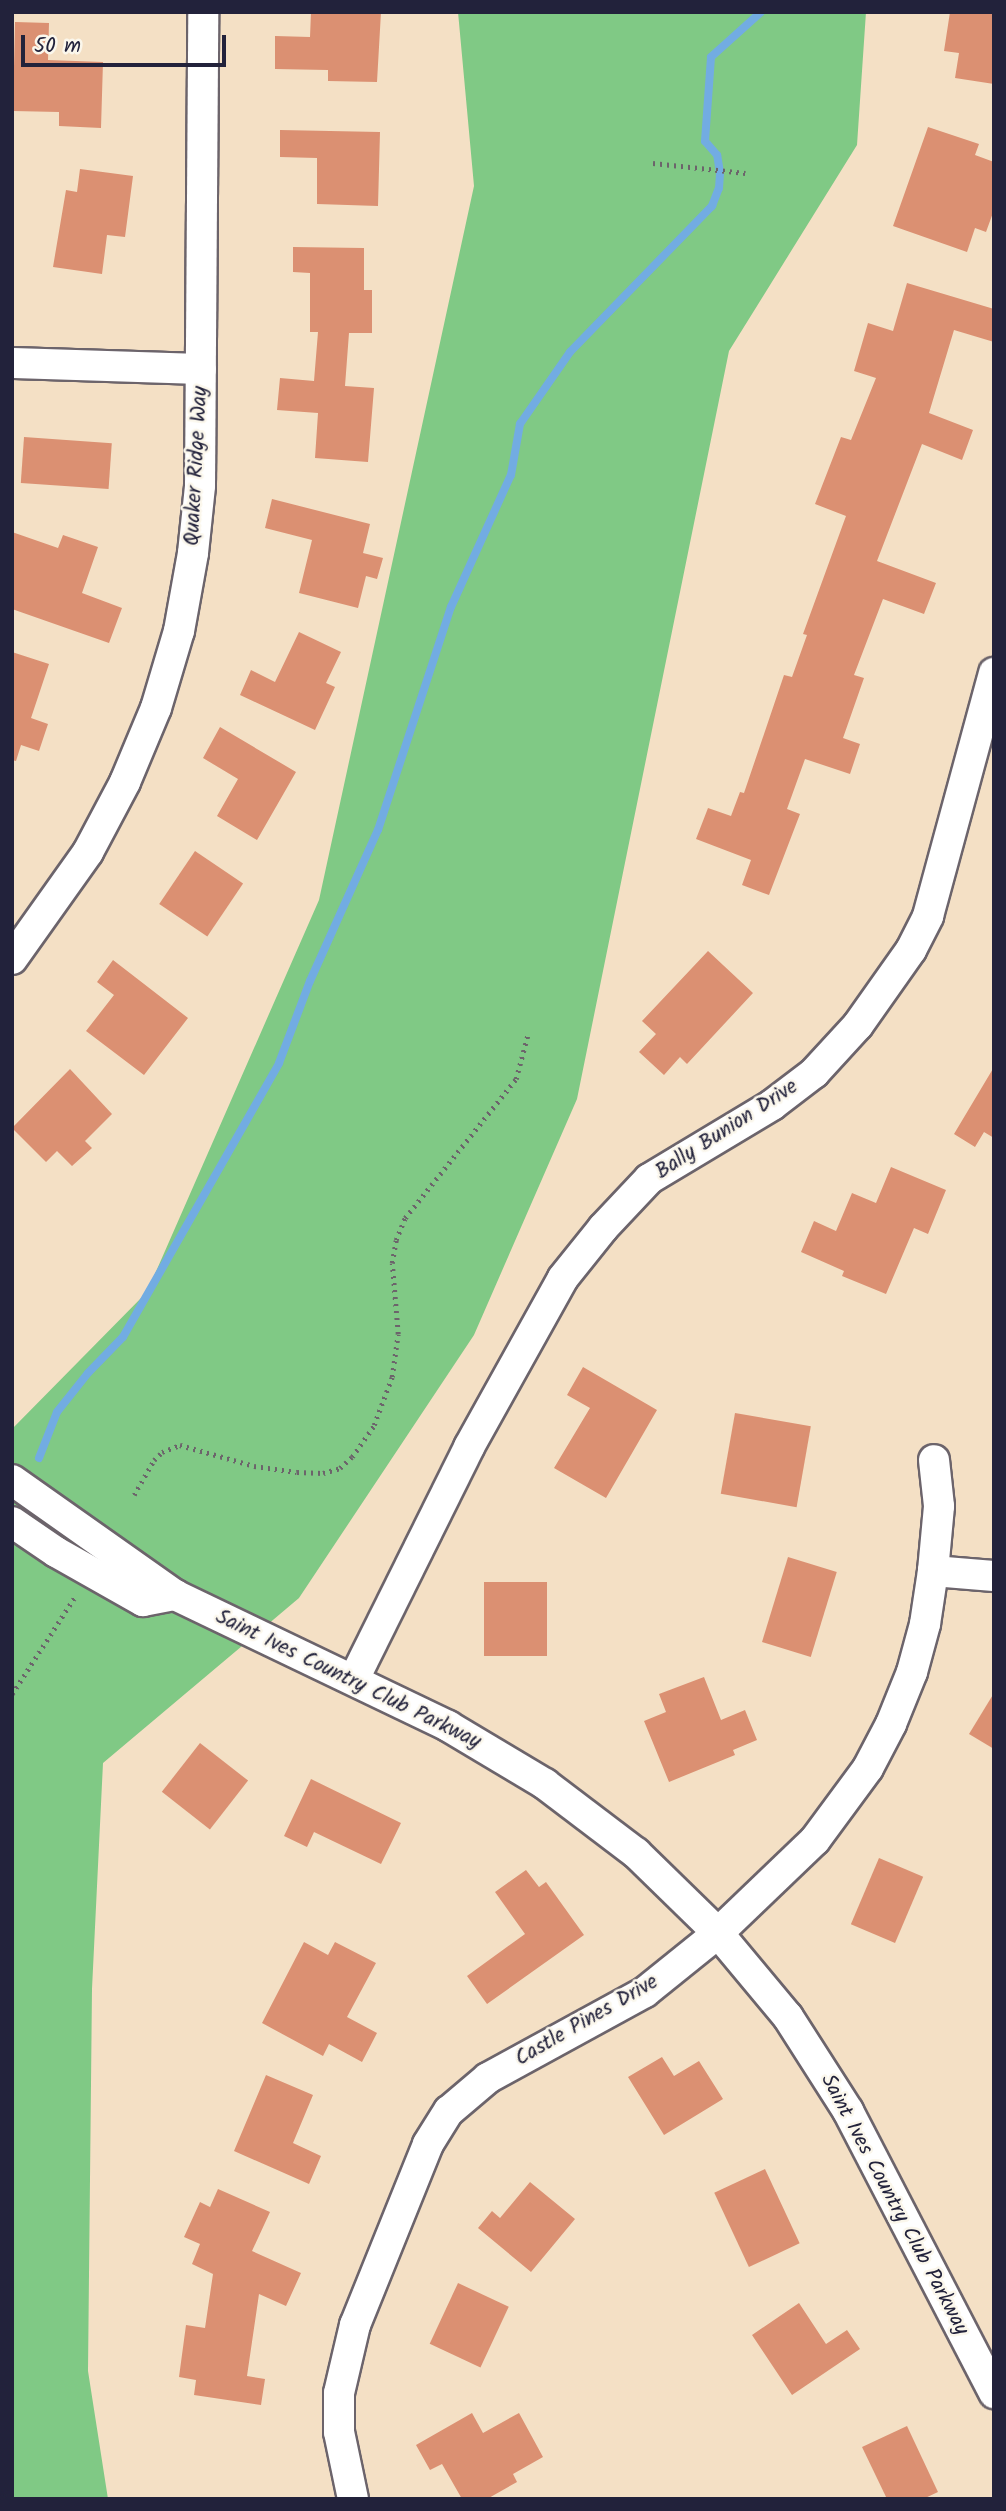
<!DOCTYPE html>
<style>
body{margin:0}
#map{position:relative;width:1006px;height:2511px;overflow:hidden;background:#f4e0c5;font-family:Kalam,sans-serif}
div>[style]{position:absolute}
.green>*{inset:0;background:#80c985}
.stream>*{height:8px;margin:-4px;padding:0 4px;transform-origin:4px;border-radius:4px;background:#72ace2}
.building>*{inset:0;background:#db9072;transform-origin:0 0}
.path>*{height:4.5px;margin-top:-2.25px;transform-origin:0;background:repeating-linear-gradient(90deg,#6c646b 0 2px,transparent 0 7px)}
.roads{filter:drop-shadow(2px 0 #6c646b) drop-shadow(-2px 0 #6c646b) drop-shadow(0 2px #6c646b) drop-shadow(0 -2px #6c646b)}
.minor>*{height:30px;margin:-15px;padding:0 15px;transform-origin:15px;border-radius:15px;background:#fff}
span{translate:-50% -50%;white-space:nowrap;text-align:center;line-height:1.15;-webkit-text-stroke:5px #fbf7ec;paint-order:stroke}
.street-label{font-size:21px;color:#22223b}
.frame{position:absolute;inset:0;border:14px solid #22223b;pointer-events:none}
.scale{position:absolute;left:21px;top:35px;width:205px;height:32px;box-sizing:border-box;border:4px solid #22223b;border-top:0;padding-left:9px;font-size:21px;line-height:24px;white-space:nowrap;color:#22223b;-webkit-text-stroke:5px #fbf7ec;paint-order:stroke}
</style>
<div id="map">
<div class="green">
<div style="clip-path:polygon(458px 12px,866px 12px,857px 145px,729px 351px,577px 1099px,474px 1335px,299px 1598px,103px 1763px,92px 1989px,88px 2371px,108px 2499px,12px 2499px,12px 1429px,147px 1292px,319px 900px,474px 186px)"></div>
</div>
<div class="stream">
<div style="left:39px;top:1458px;width:49px;rotate:-68.6deg"></div>
<div style="left:57px;top:1412px;width:50px;rotate:-51.5deg"></div>
<div style="left:88px;top:1373px;width:50px;rotate:-45.8deg"></div>
<div style="left:123px;top:1337px;width:315px;rotate:-60.3deg"></div>
<div style="left:279px;top:1063px;width:88px;rotate:-69.3deg"></div>
<div style="left:310px;top:981px;width:166px;rotate:-65.8deg"></div>
<div style="left:378px;top:830px;width:235px;rotate:-71.9deg"></div>
<div style="left:451px;top:607px;width:145px;rotate:-65.6deg"></div>
<div style="left:511px;top:475px;width:52px;rotate:-80deg"></div>
<div style="left:520px;top:424px;width:88px;rotate:-55.2deg"></div>
<div style="left:570px;top:352px;width:204px;rotate:-45.8deg"></div>
<div style="left:712px;top:206px;width:19px;rotate:-69deg"></div>
<div style="left:719px;top:188px;width:15px;rotate:-86deg"></div>
<div style="left:720px;top:173px;width:18px;rotate:-99deg"></div>
<div style="left:717px;top:155px;width:18px;rotate:-131deg"></div>
<div style="left:705px;top:141px;width:84px;rotate:-85.9deg"></div>
<div style="left:711px;top:57px;width:67px;rotate:-42deg"></div>
</div>
<div class="building">
<div style="clip-path:polygon(311px 12px,381px 12px,377px 82px,328px 81px,328px 70px,275px 69px,275px 36px,310px 37px)"></div>
<div style="clip-path:polygon(950px 12px,994px 12px,994px 84px,955px 78px,959px 53px,944px 51px)"></div>
<div style="clip-path:polygon(15px 22px,49px 23px,48px 60px,103px 62px,101px 128px,59px 126px,59px 112px,13px 111px)"></div>
<div style="clip-path:polygon(928px 127px,979px 144px,975px 155px,994px 162px,994px 210px,986px 232px,975px 228px,967px 252px,893px 226px)"></div>
<div style="clip-path:polygon(280px 130px,380px 132px,378px 206px,317px 204px,317px 158px,280px 157px)"></div>
<div style="clip-path:polygon(80px 169px,133px 176px,125px 237px,107px 235px,102px 274px,53px 267px,66px 190px,77px 192px)"></div>
<div style="clip-path:polygon(293px 247px,364px 248px,364px 290px,372px 290px,372px 333px,349px 333px,345px 386px,374px 388px,368px 462px,315px 458px,318px 413px,277px 410px,280px 378px,314px 381px,318px 332px,310px 332px,310px 273px,293px 272px)"></div>
<div style="clip-path:polygon(907px 283px,994px 309px,994px 342px,954px 330px,929px 413px,973px 430px,962px 460px,922px 444px,877px 561px,936px 583px,924px 614px,883px 599px,854px 675px,864px 678px,843px 738px,860px 744px,850px 774px,805px 759px,787px 809px,800px 814px,769px 895px,742px 885px,751px 860px,696px 839px,708px 808px,731px 816px,740px 792px,744px 793px,784px 675px,792px 677px,807px 635px,803px 634px,846px 516px,815px 504px,841px 437px,851px 440px,876px 378px,854px 371px,868px 323px,893px 331px)"></div>
<div style="left:24px;top:437px;width:88px;height:46px;rotate:4deg"></div>
<div style="clip-path:polygon(272px 499px,370px 524px,363px 553px,383px 558px,377px 579px,366px 576px,358px 608px,299px 593px,312px 540px,265px 528px)"></div>
<div style="clip-path:polygon(12px 532px,58px 548px,63px 535px,98px 547px,82px 593px,122px 608px,109px 643px,12px 609px)"></div>
<div style="clip-path:polygon(299px 632px,341px 652px,326px 683px,335px 687px,315px 730px,240px 695px,251px 670px,275px 682px)"></div>
<div style="clip-path:polygon(12px 652px,49px 664px,31px 718px,48px 724px,39px 751px,21px 745px,16px 761px,12px 760px)"></div>
<div style="clip-path:polygon(220px 727px,296px 772px,257px 840px,217px 816px,238px 779px,203px 758px)"></div>
<div style="left:195px;top:851px;width:58px;height:64px;rotate:34deg"></div>
<div style="clip-path:polygon(708px 951px,753px 993px,687px 1064px,680px 1057px,664px 1075px,639px 1052px,656px 1034px,642px 1021px)"></div>
<div style="clip-path:polygon(113px 960px,188px 1018px,144px 1075px,86px 1031px,114px 995px,97px 982px)"></div>
<div style="clip-path:polygon(994px 1067px,994px 1138px,984px 1132px,975px 1147px,954px 1134px)"></div>
<div style="clip-path:polygon(70px 1069px,112px 1114px,85px 1141px,92px 1148px,72px 1166px,57px 1151px,46px 1162px,12px 1128px)"></div>
<div style="clip-path:polygon(891px 1167px,946px 1190px,928px 1234px,914px 1228px,886px 1294px,842px 1276px,844px 1271px,801px 1252px,814px 1221px,836px 1231px,852px 1193px,876px 1203px)"></div>
<div style="clip-path:polygon(583px 1367px,657px 1410px,606px 1498px,554px 1468px,590px 1408px,567px 1395px)"></div>
<div style="left:735px;top:1413px;width:77px;height:82px;rotate:10deg"></div>
<div style="left:788px;top:1557px;width:51px;height:89px;rotate:17deg"></div>
<div style="left:484px;top:1582px;width:63px;height:74px"></div>
<div style="clip-path:polygon(704px 1677px,721px 1720px,745px 1710px,757px 1740px,733px 1750px,735px 1755px,669px 1782px,644px 1721px,666px 1712px,659px 1694px)"></div>
<div style="clip-path:polygon(994px 1693px,994px 1749px,969px 1734px)"></div>
<div style="left:200px;top:1743px;width:61px;height:62px;rotate:38deg"></div>
<div style="clip-path:polygon(311px 1779px,401px 1823px,381px 1864px,314px 1832px,307px 1847px,284px 1836px)"></div>
<div style="left:879px;top:1858px;width:48px;height:72px;rotate:23deg"></div>
<div style="clip-path:polygon(526px 1870px,539px 1887px,546px 1882px,584px 1935px,487px 2004px,467px 1976px,525px 1934px,495px 1892px)"></div>
<div style="clip-path:polygon(304px 1942px,328px 1955px,335px 1942px,376px 1963px,347px 2017px,377px 2033px,362px 2062px,329px 2044px,323px 2056px,262px 2023px)"></div>
<div style="clip-path:polygon(662px 2057px,674px 2076px,699px 2061px,723px 2099px,664px 2135px,628px 2077px)"></div>
<div style="clip-path:polygon(266px 2075px,313px 2095px,293px 2143px,321px 2156px,309px 2184px,234px 2151px)"></div>
<div style="left:765px;top:2169px;width:82px;height:56px;rotate:65deg"></div>
<div style="clip-path:polygon(530px 2182px,575px 2219px,531px 2272px,478px 2228px,492px 2211px,500px 2218px)"></div>
<div style="clip-path:polygon(218px 2189px,270px 2212px,252px 2251px,301px 2273px,286px 2306px,259px 2294px,247px 2376px,265px 2379px,261px 2405px,194px 2395px,196px 2380px,179px 2377px,186px 2325px,205px 2328px,213px 2274px,192px 2264px,200px 2244px,184px 2237px,200px 2202px,210px 2207px)"></div>
<div style="left:458px;top:2283px;width:56px;height:67px;rotate:25deg"></div>
<div style="clip-path:polygon(799px 2303px,826px 2344px,847px 2330px,860px 2349px,792px 2395px,752px 2335px)"></div>
<div style="clip-path:polygon(472px 2413px,483px 2433px,519px 2413px,543px 2457px,513px 2474px,517px 2482px,487px 2499px,462px 2499px,442px 2464px,430px 2470px,416px 2445px)"></div>
<div style="clip-path:polygon(907px 2426px,938px 2492px,923px 2499px,887px 2499px,862px 2447px)"></div>
</div>
<div class="path">
<div style="left:653px;top:163px;width:93px;rotate:6.2deg"></div>
<div style="left:134px;top:1495px;width:40px;rotate:-60.3deg"></div>
<div style="left:154px;top:1460px;width:11px;rotate:-45deg"></div>
<div style="left:162px;top:1452px;width:19px;rotate:-21deg"></div>
<div style="left:180px;top:1445px;width:77px;rotate:15.8deg"></div>
<div style="left:254px;top:1466px;width:43px;rotate:7.9deg"></div>
<div style="left:297px;top:1472px;width:26px;rotate:2deg"></div>
<div style="left:323px;top:1473px;width:18px;rotate:-16deg"></div>
<div style="left:340px;top:1468px;width:16px;rotate:-43deg"></div>
<div style="left:352px;top:1457px;width:39px;rotate:-55deg"></div>
<div style="left:374px;top:1425px;width:51px;rotate:-69.4deg"></div>
<div style="left:392px;top:1377px;width:43px;rotate:-82.1deg"></div>
<div style="left:398px;top:1334px;width:71px;rotate:-94.8deg"></div>
<div style="left:392px;top:1263px;width:23px;rotate:-80deg"></div>
<div style="left:396px;top:1240px;width:24px;rotate:-68deg"></div>
<div style="left:405px;top:1218px;width:178px;rotate:-51.4deg"></div>
<div style="left:516px;top:1079px;width:47px;rotate:-75.1deg"></div>
<div style="left:12px;top:1694px;width:118px;rotate:-57.1deg"></div>
</div>
<div class="roads">
<div class="minor">
<div style="left:12px;top:363px;width:189px;rotate:1.8deg"></div>
<div style="left:12px;top:959px;width:131px;rotate:-54.6deg"></div>
<div style="left:88px;top:852px;width:79px;rotate:-62.1deg"></div>
<div style="left:125px;top:782px;width:80px;rotate:-67.3deg"></div>
<div style="left:156px;top:708px;width:80px;rotate:-73.4deg"></div>
<div style="left:179px;top:631px;width:79px;rotate:-79.8deg"></div>
<div style="left:193px;top:553px;width:67px;rotate:-84deg"></div>
<div style="left:200px;top:486px;width:474px;rotate:-89.6deg"></div>
<div style="left:12px;top:1480px;width:199px;rotate:35.2deg"></div>
<div style="left:175px;top:1595px;width:303px;rotate:25.6deg"></div>
<div style="left:448px;top:1726px;width:113px;rotate:30.9deg"></div>
<div style="left:545px;top:1784px;width:114px;rotate:37.2deg"></div>
<div style="left:636px;top:1853px;width:115px;rotate:44.3deg"></div>
<div style="left:718px;top:1933px;width:109px;rotate:50.2deg"></div>
<div style="left:788px;top:2017px;width:112px;rotate:57.4deg"></div>
<div style="left:848px;top:2111px;width:318px;rotate:62.6deg"></div>
<div style="left:12px;top:1522px;width:53px;rotate:34.3deg"></div>
<div style="left:56px;top:1552px;width:100px;rotate:29.4deg"></div>
<div style="left:143px;top:1601px;width:33px;rotate:-11deg"></div>
<div style="left:933px;top:1571px;width:61px;rotate:4.7deg"></div>
<div style="left:354px;top:1679px;width:259px;rotate:-63.6deg"></div>
<div style="left:469px;top:1447px;width:193px;rotate:-60.9deg"></div>
<div style="left:563px;top:1278px;width:64px;rotate:-51.3deg"></div>
<div style="left:603px;top:1228px;width:67px;rotate:-46.8deg"></div>
<div style="left:649px;top:1179px;width:144px;rotate:-31deg"></div>
<div style="left:772px;top:1105px;width:53px;rotate:-37.3deg"></div>
<div style="left:814px;top:1073px;width:65px;rotate:-47.5deg"></div>
<div style="left:858px;top:1025px;width:92px;rotate:-54.8deg"></div>
<div style="left:911px;top:950px;width:38px;rotate:-63deg"></div>
<div style="left:928px;top:916px;width:252px;rotate:-74.8deg"></div>
<div style="left:353px;top:2499px;width:68px;rotate:-101.8deg"></div>
<div style="left:339px;top:2432px;width:39px;rotate:-90deg"></div>
<div style="left:339px;top:2393px;width:70px;rotate:-76.8deg"></div>
<div style="left:355px;top:2325px;width:195px;rotate:-68deg"></div>
<div style="left:428px;top:2144px;width:39px;rotate:-58deg"></div>
<div style="left:449px;top:2111px;width:51px;rotate:-40.2deg"></div>
<div style="left:488px;top:2078px;width:179px;rotate:-28.7deg"></div>
<div style="left:645px;top:1992px;width:94px;rotate:-38.9deg"></div>
<div style="left:718px;top:1933px;width:134px;rotate:-43.8deg"></div>
<div style="left:815px;top:1840px;width:89px;rotate:-53.6deg"></div>
<div style="left:868px;top:1768px;width:50px;rotate:-62.4deg"></div>
<div style="left:891px;top:1724px;width:56px;rotate:-68deg"></div>
<div style="left:912px;top:1672px;width:50px;rotate:-74.8deg"></div>
<div style="left:925px;top:1624px;width:54px;rotate:-81.4deg"></div>
<div style="left:933px;top:1571px;width:65px;rotate:-84.7deg"></div>
<div style="left:939px;top:1506px;width:46px;rotate:-96.2deg"></div>
</div>
</div>
<div class="street-label">
<span style="left:197px;top:466px;rotate:-87deg">Quaker Ridge Way</span>
<span style="left:727px;top:1130px;rotate:-33deg">Bally Bunion Drive</span>
<span style="left:348px;top:1680px;rotate:26deg">Saint Ives Country Club Parkway</span>
<span style="left:587px;top:2021px;rotate:-30deg">Castle Pines Drive</span>
<span style="left:894px;top:2205px;rotate:62deg">Saint Ives Country Club Parkway</span>
</div>
<div class="frame"></div>
<div class="scale">50 m</div>
</div>
